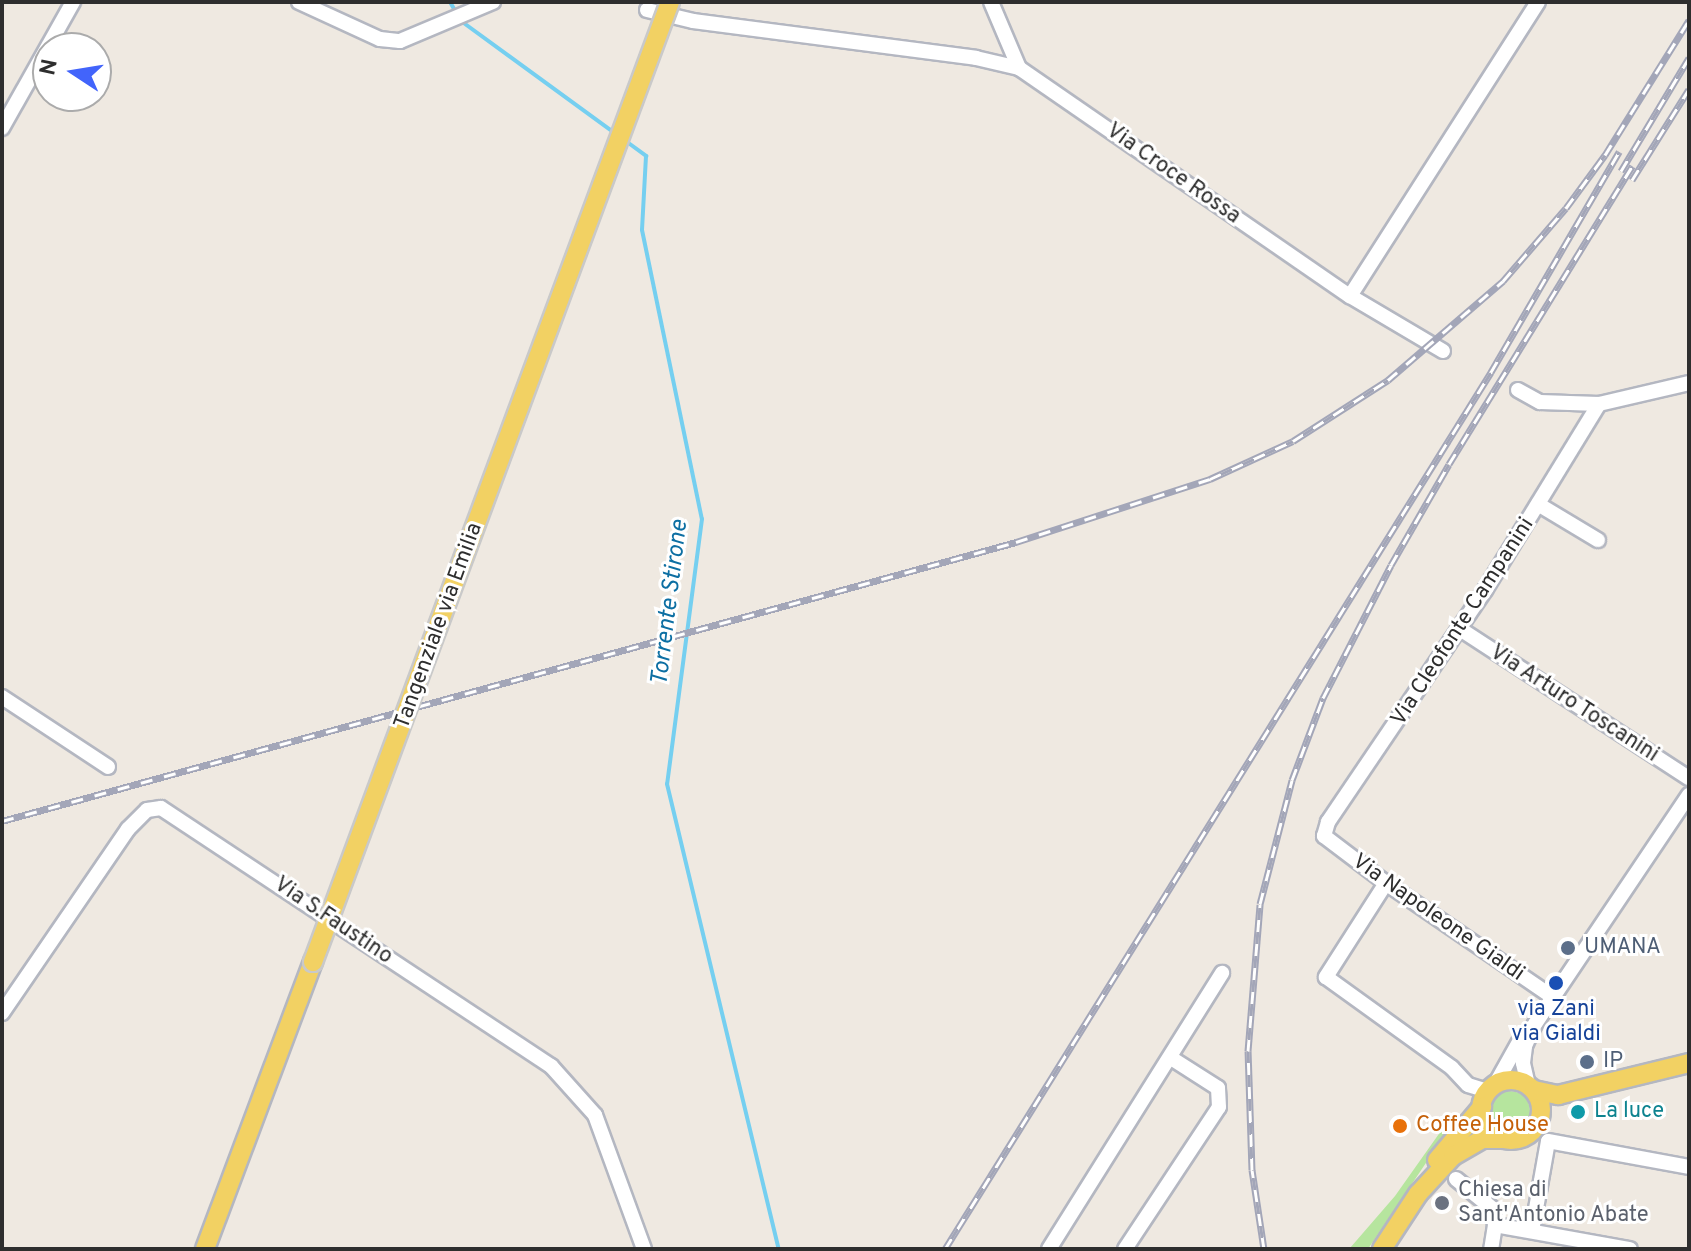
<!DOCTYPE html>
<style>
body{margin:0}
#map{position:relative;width:1691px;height:1251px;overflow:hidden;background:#efe9e1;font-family:Overpass,sans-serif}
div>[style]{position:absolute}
.green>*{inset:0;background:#b6e59e}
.round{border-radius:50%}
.stream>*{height:4px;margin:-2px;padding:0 2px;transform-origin:2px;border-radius:2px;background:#75cff0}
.roads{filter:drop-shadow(2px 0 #b4b7c1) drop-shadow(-2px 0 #b4b7c1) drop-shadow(0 2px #b4b7c1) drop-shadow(0 -2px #b4b7c1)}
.minor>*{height:14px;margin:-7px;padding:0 7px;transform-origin:7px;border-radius:7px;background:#fff}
.major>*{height:18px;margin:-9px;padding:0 9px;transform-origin:9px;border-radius:9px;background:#f2d163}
.major>.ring{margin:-9px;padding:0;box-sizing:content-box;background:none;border:18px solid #f2d163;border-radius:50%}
.rail>*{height:7px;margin-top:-3.5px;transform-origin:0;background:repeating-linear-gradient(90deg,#fff 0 12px,#a3a6b8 0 24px);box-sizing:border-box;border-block:2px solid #a3a6b8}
.bridges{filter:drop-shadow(2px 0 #c9c9c9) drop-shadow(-2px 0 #c9c9c9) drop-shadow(0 2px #c9c9c9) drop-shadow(0 -2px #c9c9c9)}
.major-bridge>*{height:18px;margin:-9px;padding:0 9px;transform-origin:9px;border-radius:9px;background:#f2d163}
.dots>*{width:22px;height:22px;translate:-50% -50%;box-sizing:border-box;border:4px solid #fff;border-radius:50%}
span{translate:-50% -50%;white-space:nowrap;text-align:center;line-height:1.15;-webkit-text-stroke:6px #fff;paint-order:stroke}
.street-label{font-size:22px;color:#2e2e2e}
.service-label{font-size:22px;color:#4e5e75}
.left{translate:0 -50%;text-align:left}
.transit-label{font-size:22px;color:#164399}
.culture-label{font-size:22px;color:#0d838f}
.food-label{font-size:22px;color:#c56008}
.worship-label{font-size:22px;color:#5b616d}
.water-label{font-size:24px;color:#0d6fa3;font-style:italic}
.frame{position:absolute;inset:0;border:4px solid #2e2e2e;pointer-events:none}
.north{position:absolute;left:32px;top:32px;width:80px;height:80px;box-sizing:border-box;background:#fff;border:2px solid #ababab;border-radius:50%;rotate:282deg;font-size:22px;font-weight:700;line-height:32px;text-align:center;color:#2e2e2e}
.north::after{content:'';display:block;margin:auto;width:28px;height:36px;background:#4264fb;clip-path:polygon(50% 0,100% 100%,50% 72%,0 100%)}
</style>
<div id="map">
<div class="green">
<div class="round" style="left:1490px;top:1091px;width:40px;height:40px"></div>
<div style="clip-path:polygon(1448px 1121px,1456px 1129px,1434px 1151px,1368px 1249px,1350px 1248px,1395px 1196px)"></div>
</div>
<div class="stream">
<div style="left:450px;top:2px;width:14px;rotate:60deg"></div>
<div style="left:461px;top:21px;width:192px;rotate:36.1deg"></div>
<div style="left:623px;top:139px;width:29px;rotate:36deg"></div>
<div style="left:646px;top:156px;width:74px;rotate:93.1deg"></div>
<div style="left:642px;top:230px;width:295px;rotate:78.3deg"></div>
<div style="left:702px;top:519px;width:267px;rotate:97.5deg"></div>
<div style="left:667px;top:784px;width:478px;rotate:76.5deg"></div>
</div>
<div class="roads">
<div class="minor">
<div style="left:299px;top:2px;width:89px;rotate:24.6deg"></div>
<div style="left:380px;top:39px;width:20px;rotate:6deg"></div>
<div style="left:400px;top:41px;width:101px;rotate:-22.8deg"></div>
<div style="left:991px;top:2px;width:72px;rotate:67deg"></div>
<div style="left:647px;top:10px;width:47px;rotate:13.4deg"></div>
<div style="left:693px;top:21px;width:285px;rotate:7.4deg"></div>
<div style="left:976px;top:58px;width:44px;rotate:13.1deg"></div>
<div style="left:1019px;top:68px;width:402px;rotate:34.6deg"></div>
<div style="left:1350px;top:296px;width:349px;rotate:-57.4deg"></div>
<div style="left:2px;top:128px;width:145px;rotate:-60.6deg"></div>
<div style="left:1350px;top:296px;width:108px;rotate:30.6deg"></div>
<div style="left:1518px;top:390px;width:25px;rotate:29deg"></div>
<div style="left:1540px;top:402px;width:59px;rotate:1.9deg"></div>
<div style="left:1599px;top:404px;width:92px;rotate:-13.1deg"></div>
<div style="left:1538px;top:504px;width:70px;rotate:31deg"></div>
<div style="left:1460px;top:629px;width:273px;rotate:33.1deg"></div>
<div style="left:2px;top:697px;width:127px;rotate:33.4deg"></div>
<div style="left:1386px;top:883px;width:112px;rotate:122.6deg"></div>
<div style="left:1326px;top:977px;width:155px;rotate:35.8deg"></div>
<div style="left:1452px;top:1068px;width:23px;rotate:47deg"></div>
<div style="left:1468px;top:1085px;width:21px;rotate:17deg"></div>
<div style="left:1554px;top:998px;width:204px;rotate:-145.6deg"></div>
<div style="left:1386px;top:883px;width:78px;rotate:-142.8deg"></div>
<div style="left:1324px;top:836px;width:15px;rotate:-74deg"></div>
<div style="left:1328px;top:822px;width:280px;rotate:-55.9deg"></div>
<div style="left:1485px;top:590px;width:218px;rotate:-58.5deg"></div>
<div style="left:2px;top:1013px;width:223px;rotate:-55.6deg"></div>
<div style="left:128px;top:829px;width:27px;rotate:-45deg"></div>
<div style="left:147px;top:810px;width:14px;rotate:-8deg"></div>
<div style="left:161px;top:808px;width:468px;rotate:33.5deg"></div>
<div style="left:551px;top:1066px;width:66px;rotate:48.1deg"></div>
<div style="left:595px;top:1115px;width:143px;rotate:69.9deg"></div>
<div style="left:1495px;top:1085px;width:57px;rotate:-60.8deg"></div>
<div style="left:1528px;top:1085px;width:23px;rotate:-103deg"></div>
<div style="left:1523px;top:1063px;width:17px;rotate:-83deg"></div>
<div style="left:1525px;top:1046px;width:24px;rotate:-66deg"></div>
<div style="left:1535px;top:1024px;width:276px;rotate:-56.1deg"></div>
<div style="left:1456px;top:1179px;width:48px;rotate:39deg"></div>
<div style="left:1493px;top:1209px;width:16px;rotate:83deg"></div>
<div style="left:1495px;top:1225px;width:24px;rotate:99deg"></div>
<div style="left:1495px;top:1225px;width:137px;rotate:10.1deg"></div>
<div style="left:1532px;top:1231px;width:91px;rotate:-79.9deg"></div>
<div style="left:1548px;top:1141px;width:143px;rotate:10.4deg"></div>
<div style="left:1049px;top:1249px;width:326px;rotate:-57.9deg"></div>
<div style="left:1125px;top:1249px;width:170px;rotate:-56.5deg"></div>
<div style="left:1219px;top:1107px;width:19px;rotate:-93deg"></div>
<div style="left:1218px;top:1088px;width:56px;rotate:-147.4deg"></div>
</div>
<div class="major">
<div class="ring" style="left:1481px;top:1080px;width:42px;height:42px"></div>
<div style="left:1534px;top:1090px;width:25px;rotate:12deg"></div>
<div style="left:1558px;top:1095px;width:135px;rotate:-13.7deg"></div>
<div style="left:1437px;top:1160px;width:70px;rotate:-49.7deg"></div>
<div style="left:205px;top:1249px;width:307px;rotate:-69.4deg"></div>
<div style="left:1382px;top:1249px;width:66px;rotate:-56.8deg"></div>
<div style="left:1418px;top:1194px;width:52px;rotate:-47.4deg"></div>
<div style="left:1453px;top:1156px;width:34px;rotate:-30deg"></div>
<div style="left:1483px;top:1139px;width:20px"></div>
</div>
</div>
<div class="rail">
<div style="left:1621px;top:171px;width:132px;rotate:-59deg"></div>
<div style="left:1632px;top:180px;width:107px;rotate:-57.9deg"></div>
<div style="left:2px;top:821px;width:1052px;rotate:-15.38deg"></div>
<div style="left:1016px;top:542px;width:204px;rotate:-18deg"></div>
<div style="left:1210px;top:479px;width:91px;rotate:-24.6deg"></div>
<div style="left:1293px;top:441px;width:113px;rotate:-32.7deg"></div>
<div style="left:1388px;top:380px;width:152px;rotate:-40.7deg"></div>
<div style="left:1503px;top:281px;width:96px;rotate:-49.2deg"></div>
<div style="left:1566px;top:208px;width:66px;rotate:-53.7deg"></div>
<div style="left:1605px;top:155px;width:159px;rotate:-58.1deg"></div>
<div style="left:945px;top:1249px;width:1033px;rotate:-58.09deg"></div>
<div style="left:1491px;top:372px;width:255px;rotate:-59.8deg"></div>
<div style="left:1264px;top:1249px;width:80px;rotate:-98.6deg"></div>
<div style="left:1252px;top:1170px;width:119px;rotate:-91.9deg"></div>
<div style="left:1248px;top:1051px;width:147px;rotate:-85.3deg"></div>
<div style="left:1260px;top:904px;width:128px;rotate:-75.5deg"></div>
<div style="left:1292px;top:780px;width:88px;rotate:-69.3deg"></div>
<div style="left:1323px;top:698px;width:149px;rotate:-62.9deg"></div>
<div style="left:1391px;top:565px;width:116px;rotate:-60.1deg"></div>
<div style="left:1449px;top:464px;width:350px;rotate:-58.4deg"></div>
</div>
<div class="bridges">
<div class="major-bridge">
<div style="left:313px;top:962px;width:1024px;rotate:-69.6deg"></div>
</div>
</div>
<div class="dots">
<div style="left:1568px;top:948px;background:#5c6f8a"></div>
<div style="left:1556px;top:983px;background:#1a4fb4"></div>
<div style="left:1587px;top:1062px;background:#5c6f8a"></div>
<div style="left:1578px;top:1112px;background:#0f9aa8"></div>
<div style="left:1400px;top:1126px;background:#e8710a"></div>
<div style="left:1442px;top:1203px;background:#6b7280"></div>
</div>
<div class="street-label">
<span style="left:1173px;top:174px;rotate:35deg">Via Croce Rossa</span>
<span style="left:1463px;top:622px;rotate:-57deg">Via Cleofonte Campanini</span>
<span style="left:439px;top:626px;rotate:-70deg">Tangenziale via Emilia</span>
<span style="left:1574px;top:704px;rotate:33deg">Via Arturo Toscanini</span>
<span style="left:1438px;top:918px;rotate:35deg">Via Napoleone Gialdi</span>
<span style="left:333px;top:921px;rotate:34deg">Via S.Faustino</span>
</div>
<div class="service-label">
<span class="left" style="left:1584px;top:948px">UMANA</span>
<span class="left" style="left:1603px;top:1062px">IP</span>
</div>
<div class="transit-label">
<span style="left:1556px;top:1022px">via Zani<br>via Gialdi</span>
</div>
<div class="culture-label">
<span class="left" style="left:1594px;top:1112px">La luce</span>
</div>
<div class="food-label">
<span class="left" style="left:1416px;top:1126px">Coffee House</span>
</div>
<div class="worship-label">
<span class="left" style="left:1458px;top:1203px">Chiesa di<br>Sant'Antonio Abate</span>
</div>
<div class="water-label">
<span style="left:671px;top:603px;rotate:-83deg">Torrente Stirone</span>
</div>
<div class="frame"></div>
<div class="north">N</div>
</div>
